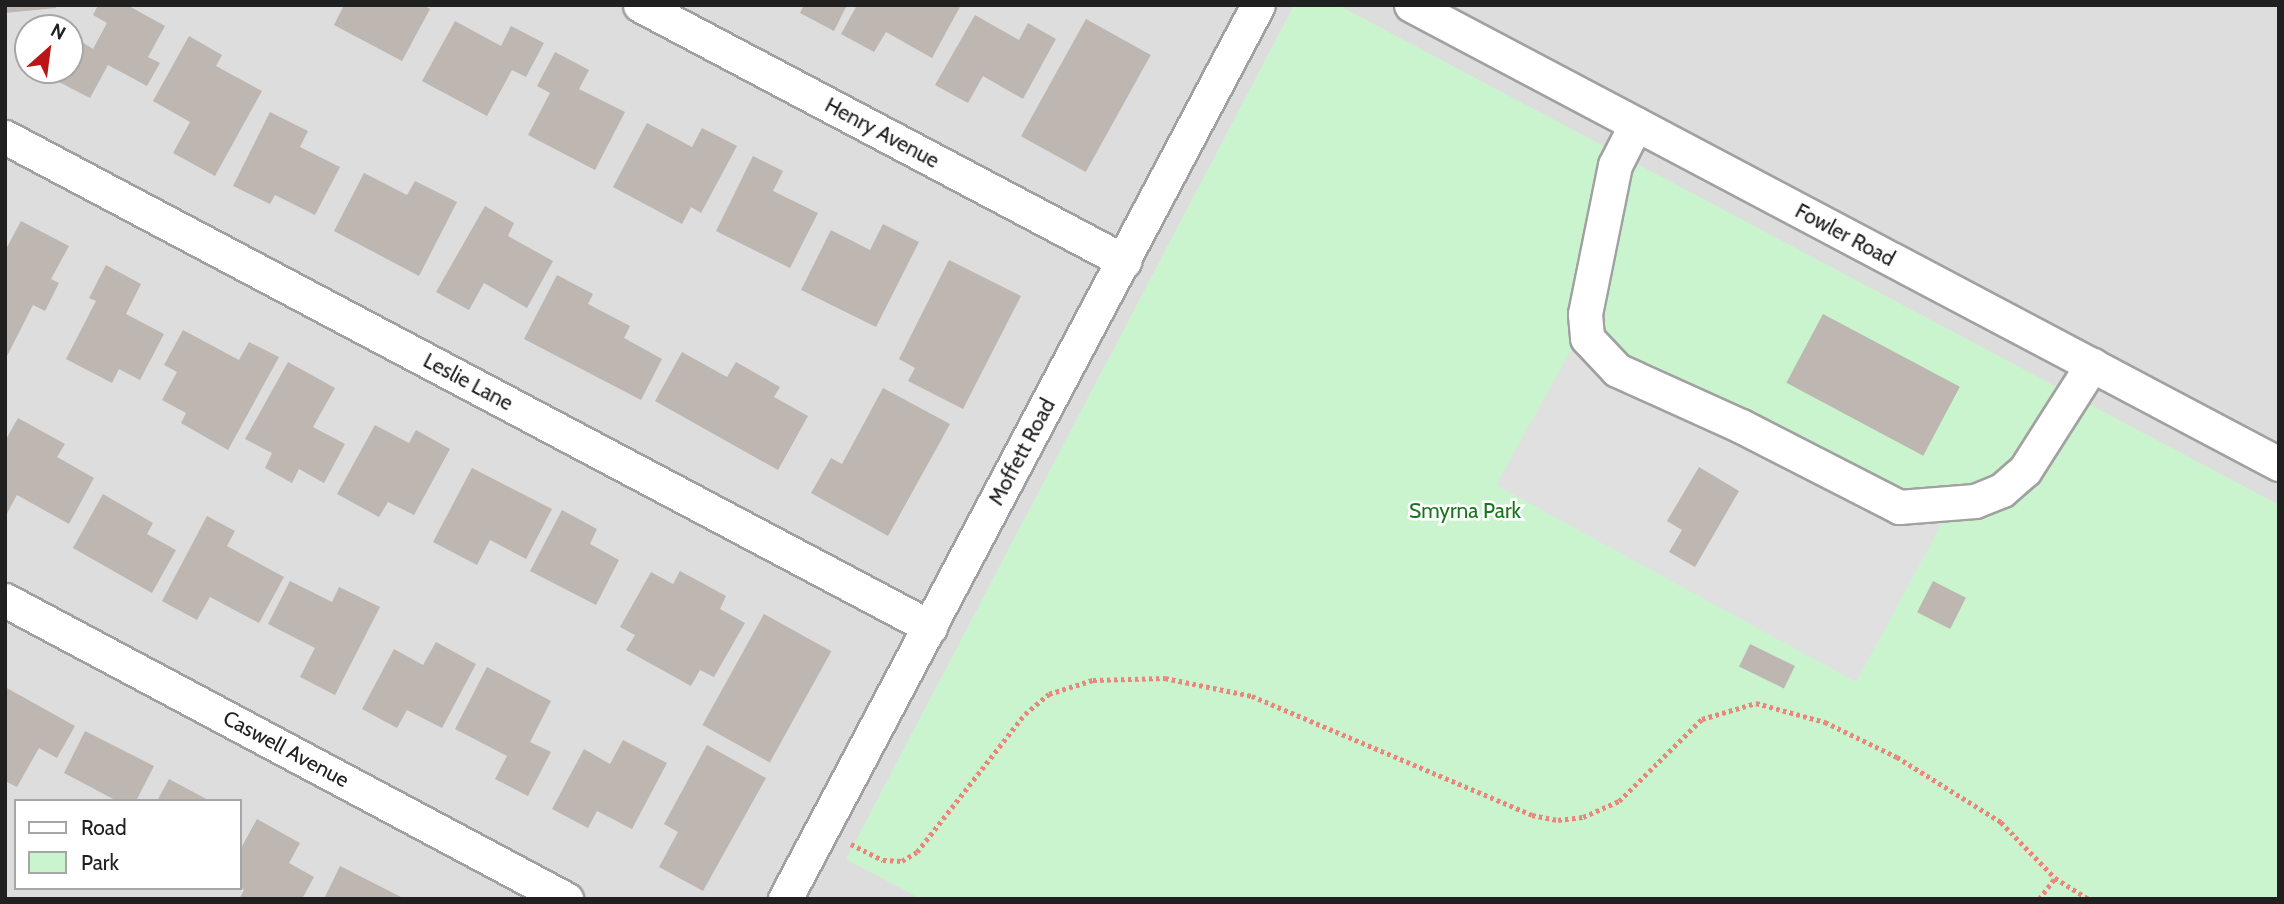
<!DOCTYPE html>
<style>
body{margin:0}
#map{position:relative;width:2284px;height:904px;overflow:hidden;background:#f0ede8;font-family:Cabin,sans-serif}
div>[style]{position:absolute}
.residential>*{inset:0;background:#dedddd}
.park>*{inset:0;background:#caf4cd}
.parking>*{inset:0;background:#e0e0e0}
.building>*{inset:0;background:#bdb6b1;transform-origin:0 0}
.path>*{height:4.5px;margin-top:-2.25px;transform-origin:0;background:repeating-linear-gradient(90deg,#ec867d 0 3.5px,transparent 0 7px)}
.roads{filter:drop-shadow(2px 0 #a1a1a1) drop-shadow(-2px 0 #a1a1a1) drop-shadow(0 2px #a1a1a1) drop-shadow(0 -2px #a1a1a1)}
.minor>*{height:33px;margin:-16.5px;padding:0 16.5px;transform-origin:16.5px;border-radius:16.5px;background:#fff}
span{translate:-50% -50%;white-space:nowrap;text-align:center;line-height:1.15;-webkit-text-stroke:5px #fff;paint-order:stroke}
.street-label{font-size:21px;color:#202020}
.park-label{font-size:21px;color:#18751e}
.frame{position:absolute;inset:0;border:7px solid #202020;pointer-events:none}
.legend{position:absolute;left:14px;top:799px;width:228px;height:91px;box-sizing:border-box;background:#fff;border:2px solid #a6a6a6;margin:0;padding:9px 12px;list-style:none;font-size:21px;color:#202020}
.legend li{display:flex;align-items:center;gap:14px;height:35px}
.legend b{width:35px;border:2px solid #a6a6a6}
.north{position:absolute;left:14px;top:14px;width:70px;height:70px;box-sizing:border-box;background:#fff;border:2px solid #a6a6a6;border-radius:50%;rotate:28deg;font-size:19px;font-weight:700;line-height:28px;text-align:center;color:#202020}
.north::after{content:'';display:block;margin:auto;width:24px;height:32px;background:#bc1518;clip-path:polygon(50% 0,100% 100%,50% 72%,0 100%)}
</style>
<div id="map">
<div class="residential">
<div style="clip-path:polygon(evenodd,5px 5px,2279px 5px,2279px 899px,5px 899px,5px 5px,28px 28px,70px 28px,70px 70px,28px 70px,28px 28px,5px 5px,16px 801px,240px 801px,240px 888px,16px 888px,16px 801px)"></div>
</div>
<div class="park">
<div style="clip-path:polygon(1294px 5px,1338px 5px,2279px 505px,2279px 899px,921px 899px,846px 859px)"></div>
</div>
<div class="parking">
<div style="clip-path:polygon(1576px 341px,1949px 510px,1856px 682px,1496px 485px)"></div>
</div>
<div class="building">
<div style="clip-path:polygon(5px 5px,56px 5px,56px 8px,5px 13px)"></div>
<div style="clip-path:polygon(98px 5px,127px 5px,165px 26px,148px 57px,160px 63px,147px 86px,108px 65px,90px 98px,55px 80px,60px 70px,70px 70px,70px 52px,77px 39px,93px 49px,107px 23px,93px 15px)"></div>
<div style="clip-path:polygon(344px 5px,423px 5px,430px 9px,402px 61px,334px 25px)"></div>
<div style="clip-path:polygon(804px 5px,847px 5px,834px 31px,800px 13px)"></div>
<div style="clip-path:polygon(857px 5px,873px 6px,961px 5px,932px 58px,886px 32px,874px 52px,841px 34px)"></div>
<div style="clip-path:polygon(975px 15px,1019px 40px,1028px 23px,1056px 39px,1023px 99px,983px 76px,968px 103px,935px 85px)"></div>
<div style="left:1086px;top:19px;width:74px;height:134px;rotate:29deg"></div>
<div style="clip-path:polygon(455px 21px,501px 46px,511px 26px,544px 43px,526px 77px,512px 70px,487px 116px,422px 81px)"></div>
<div style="clip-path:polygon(189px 36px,222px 55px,216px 66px,262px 91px,215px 176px,173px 153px,190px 122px,153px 101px)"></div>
<div style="clip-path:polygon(555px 52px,589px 70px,579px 89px,625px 112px,595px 170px,528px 135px,550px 93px,537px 86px)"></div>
<div style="clip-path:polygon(270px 112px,308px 131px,300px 147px,340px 167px,315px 215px,275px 195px,270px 204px,233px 186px)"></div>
<div style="clip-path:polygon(647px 123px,692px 147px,702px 128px,737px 146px,701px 213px,691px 207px,682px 224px,613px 187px)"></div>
<div style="clip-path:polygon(753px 156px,783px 171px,773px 191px,818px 213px,790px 268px,716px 231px)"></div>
<div style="clip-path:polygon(364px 173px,407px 195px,415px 181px,457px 202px,419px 276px,334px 231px)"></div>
<div style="clip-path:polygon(485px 206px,514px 223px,508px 236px,553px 261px,527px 308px,484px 283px,469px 310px,436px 292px)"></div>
<div style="clip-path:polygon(21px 221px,69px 246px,51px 279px,59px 283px,45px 311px,33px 305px,5px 360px,5px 251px)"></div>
<div style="clip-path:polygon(883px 224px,919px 242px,876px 327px,801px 290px,831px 230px,870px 250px)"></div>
<div style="clip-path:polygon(949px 260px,1021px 296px,963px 409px,908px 381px,915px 368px,899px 359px)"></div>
<div style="clip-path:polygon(106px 265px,141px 284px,126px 314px,164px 334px,140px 380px,119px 369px,112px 383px,66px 359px,96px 301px,89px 298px)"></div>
<div style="clip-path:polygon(557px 275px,593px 294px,588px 304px,630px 326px,624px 338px,662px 359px,641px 400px,524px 339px)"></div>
<div style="left:1823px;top:314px;width:155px;height:78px;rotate:28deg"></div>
<div style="clip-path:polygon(183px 330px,239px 360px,249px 342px,279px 357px,228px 450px,181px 423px,186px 413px,162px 400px,177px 372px,164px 365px)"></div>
<div style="clip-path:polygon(682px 352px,727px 377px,736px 362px,780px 387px,774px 397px,808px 416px,778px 470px,655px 401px)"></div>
<div style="clip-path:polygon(288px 362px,335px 388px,313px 427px,345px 444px,324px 483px,299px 469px,292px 483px,265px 468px,272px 453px,245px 439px)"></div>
<div style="clip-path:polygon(883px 388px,950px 424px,888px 536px,811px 493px,831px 458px,842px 464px)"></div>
<div style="clip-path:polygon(18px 418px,65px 444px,57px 457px,94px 478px,69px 524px,17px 495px,5px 517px,5px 441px)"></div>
<div style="clip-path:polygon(375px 425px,409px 443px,416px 430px,450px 449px,414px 515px,388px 502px,379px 517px,337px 494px)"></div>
<div style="clip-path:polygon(1699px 467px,1739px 491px,1695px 567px,1669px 552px,1682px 530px,1667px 521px)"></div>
<div style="clip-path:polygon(472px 468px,552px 509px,526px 559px,490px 540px,477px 565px,433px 542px)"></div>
<div style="clip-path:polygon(103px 494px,153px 523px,147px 534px,176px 550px,152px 593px,73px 548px)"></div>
<div style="clip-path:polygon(562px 510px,597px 529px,590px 544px,619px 560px,596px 605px,530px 571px)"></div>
<div style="clip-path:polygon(207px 516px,235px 531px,227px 546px,284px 577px,259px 623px,210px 597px,197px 620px,162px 601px)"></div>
<div style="clip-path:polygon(680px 571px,726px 596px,720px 609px,745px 623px,714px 677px,700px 670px,691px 686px,626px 650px,635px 635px,620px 627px,651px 572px,673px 584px)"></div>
<div style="clip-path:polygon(290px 581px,332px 602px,339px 587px,380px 607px,335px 695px,300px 677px,315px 648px,268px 624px)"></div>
<div style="left:1933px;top:581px;width:37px;height:35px;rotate:27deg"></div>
<div style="left:764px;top:614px;width:77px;height:127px;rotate:29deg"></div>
<div style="clip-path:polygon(436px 642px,476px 664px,442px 728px,407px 710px,397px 728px,362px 709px,394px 649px,423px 665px)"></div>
<div style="left:1750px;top:644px;width:50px;height:25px;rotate:26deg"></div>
<div style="clip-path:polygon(487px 667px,551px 701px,530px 742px,551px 752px,528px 796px,495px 779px,507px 756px,455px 729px)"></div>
<div style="clip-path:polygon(5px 687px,75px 726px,57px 758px,39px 748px,17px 787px,5px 781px)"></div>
<div style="clip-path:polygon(85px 731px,154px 766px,136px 801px,117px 801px,64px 773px)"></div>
<div style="clip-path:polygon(623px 740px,667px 763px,632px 829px,597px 811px,588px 828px,552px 809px,584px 749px,610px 764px)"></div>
<div style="clip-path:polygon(707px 745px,766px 778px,703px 891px,659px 867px,678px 832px,664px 824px)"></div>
<div style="clip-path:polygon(169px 779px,210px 801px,157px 801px)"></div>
<div style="clip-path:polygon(257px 819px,300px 843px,289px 863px,314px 877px,302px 899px,239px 899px,244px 890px,240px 887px,240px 850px)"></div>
<div style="clip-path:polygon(340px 866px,405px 899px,324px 899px)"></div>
</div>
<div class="path">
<div style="left:851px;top:844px;width:36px;rotate:27deg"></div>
<div style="left:883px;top:860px;width:19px;rotate:3deg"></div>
<div style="left:902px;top:861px;width:17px;rotate:-31deg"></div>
<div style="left:917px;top:852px;width:175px;rotate:-52deg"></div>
<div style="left:1025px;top:714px;width:31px;rotate:-40deg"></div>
<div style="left:1049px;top:694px;width:46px;rotate:-17.7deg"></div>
<div style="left:1093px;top:680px;width:72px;rotate:-1.6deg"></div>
<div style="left:1165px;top:678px;width:89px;rotate:11.7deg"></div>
<div style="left:1252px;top:696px;width:304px;rotate:23deg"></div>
<div style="left:1532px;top:815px;width:26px;rotate:11deg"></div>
<div style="left:1558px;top:820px;width:25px;rotate:-7deg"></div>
<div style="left:1583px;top:817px;width:39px;rotate:-24deg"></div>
<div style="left:1619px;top:801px;width:117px;rotate:-44.7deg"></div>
<div style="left:1702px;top:719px;width:56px;rotate:-16.5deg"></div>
<div style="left:1756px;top:703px;width:72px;rotate:15.4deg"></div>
<div style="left:1825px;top:722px;width:80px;rotate:25.9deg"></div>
<div style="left:1897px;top:757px;width:123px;rotate:32deg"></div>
<div style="left:2001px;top:822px;width:78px;rotate:46deg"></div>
<div style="left:2055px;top:878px;width:40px;rotate:32deg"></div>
<div style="left:2039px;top:899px;width:26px;rotate:-53deg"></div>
</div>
<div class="roads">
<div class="minor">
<div style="left:640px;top:5px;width:548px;rotate:27.88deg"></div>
<div style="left:1411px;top:5px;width:982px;rotate:27.87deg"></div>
<div style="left:1636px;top:124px;width:46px;rotate:117.1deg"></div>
<div style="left:1615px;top:165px;width:152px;rotate:101.4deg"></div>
<div style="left:1585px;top:314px;width:24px;rotate:85deg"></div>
<div style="left:1587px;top:338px;width:44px;rotate:46.8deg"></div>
<div style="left:1617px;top:370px;width:136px;rotate:24.3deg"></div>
<div style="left:1741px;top:426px;width:178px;rotate:27.1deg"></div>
<div style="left:1899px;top:507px;width:76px;rotate:-4.5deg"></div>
<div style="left:1975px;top:501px;width:29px;rotate:-22deg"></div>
<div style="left:2002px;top:490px;width:30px;rotate:-41deg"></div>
<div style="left:2025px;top:470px;width:125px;rotate:-57.5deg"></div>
<div style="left:5px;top:137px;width:1047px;rotate:27.91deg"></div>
<div style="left:5px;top:600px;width:636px;rotate:28.06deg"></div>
<div style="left:785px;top:899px;width:1011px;rotate:-62.12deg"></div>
</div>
</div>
<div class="street-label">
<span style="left:882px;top:133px;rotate:28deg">Henry Avenue</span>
<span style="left:1845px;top:235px;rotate:28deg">Fowler Road</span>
<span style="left:468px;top:382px;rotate:28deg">Leslie Lane</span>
<span style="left:1022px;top:452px;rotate:-62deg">Moffett Road</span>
<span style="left:286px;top:749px;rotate:28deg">Caswell Avenue</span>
</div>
<div class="park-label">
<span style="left:1465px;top:511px">Smyrna Park</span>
</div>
<div class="frame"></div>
<ul class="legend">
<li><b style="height:9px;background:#fff"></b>Road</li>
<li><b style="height:19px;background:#caf4cd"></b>Park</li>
</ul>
<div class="north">N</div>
</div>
